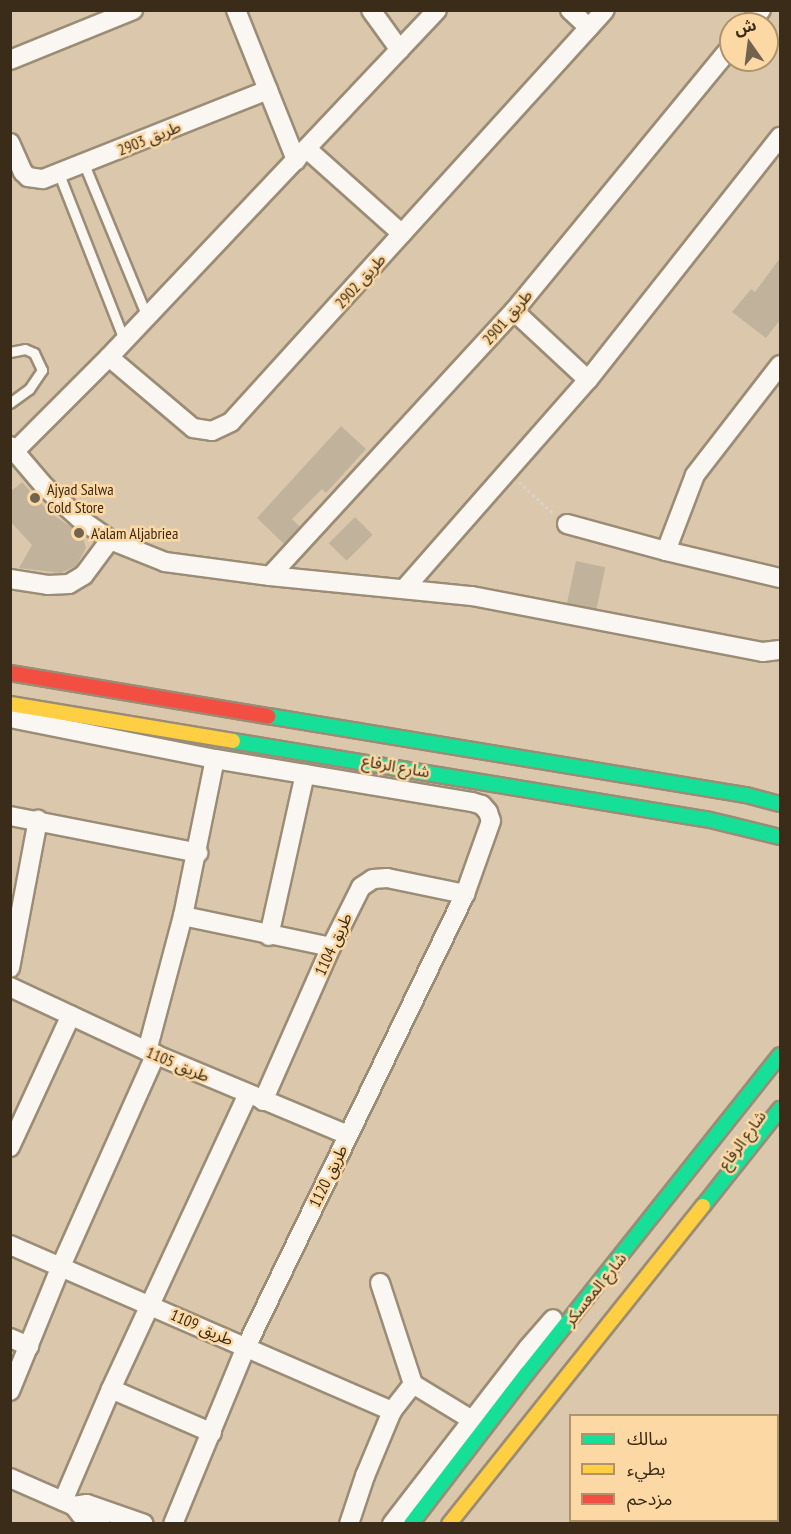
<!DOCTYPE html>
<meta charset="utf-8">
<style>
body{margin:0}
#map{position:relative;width:791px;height:1534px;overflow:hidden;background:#dbc8ac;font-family:"PT Sans Narrow","Noto Sans Arabic",sans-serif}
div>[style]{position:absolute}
.building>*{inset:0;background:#c1b29c;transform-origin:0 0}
.path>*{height:3px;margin-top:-1.5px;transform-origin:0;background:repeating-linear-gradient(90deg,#d8d2c9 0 3px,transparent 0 6px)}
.roads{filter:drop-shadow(2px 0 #9b8c76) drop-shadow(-2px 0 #9b8c76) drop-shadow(0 2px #9b8c76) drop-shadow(0 -2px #9b8c76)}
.lane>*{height:9px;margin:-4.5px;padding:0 4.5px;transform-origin:4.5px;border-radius:4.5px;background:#faf7f3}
.street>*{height:18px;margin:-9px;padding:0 9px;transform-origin:9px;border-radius:9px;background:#faf7f3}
.fast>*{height:14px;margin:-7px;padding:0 7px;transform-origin:7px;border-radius:7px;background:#16e098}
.slow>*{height:14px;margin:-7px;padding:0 7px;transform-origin:7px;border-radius:7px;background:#ffcf43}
.jam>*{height:14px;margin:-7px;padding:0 7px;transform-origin:7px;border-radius:7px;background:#f24e42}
.dots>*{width:16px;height:16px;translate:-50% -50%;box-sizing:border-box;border:3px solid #fcd8a4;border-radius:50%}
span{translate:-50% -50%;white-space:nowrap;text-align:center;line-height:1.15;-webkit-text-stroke:5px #fcd8a4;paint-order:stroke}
.street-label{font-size:16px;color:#3a2c18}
.poi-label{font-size:16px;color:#3a2c18}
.left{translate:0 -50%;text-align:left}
.frame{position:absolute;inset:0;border:12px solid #3a2c18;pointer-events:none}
.legend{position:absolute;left:569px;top:1414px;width:210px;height:108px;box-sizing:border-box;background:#fcd8a4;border:2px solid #ae936c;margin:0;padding:8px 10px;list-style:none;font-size:18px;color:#3a2c18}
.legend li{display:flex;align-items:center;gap:12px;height:30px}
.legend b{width:30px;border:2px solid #ae936c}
.north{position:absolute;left:719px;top:12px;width:60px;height:60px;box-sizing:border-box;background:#fcd8a4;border:2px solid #ae936c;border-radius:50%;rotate:346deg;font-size:16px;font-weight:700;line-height:24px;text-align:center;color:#3a2c18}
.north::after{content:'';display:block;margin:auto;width:21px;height:27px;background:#72634c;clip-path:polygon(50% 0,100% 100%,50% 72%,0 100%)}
</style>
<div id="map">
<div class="building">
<div style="clip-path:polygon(780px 258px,780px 320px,766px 338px,732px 312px,751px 289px,755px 292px)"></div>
<div style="clip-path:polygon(341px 426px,366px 449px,326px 493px,322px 489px,292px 519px,300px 527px,284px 544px,257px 518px)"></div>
<div style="clip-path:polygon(22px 482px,50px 513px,82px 534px,86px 548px,76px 566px,61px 573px,19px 568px,32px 545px,10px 521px,10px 492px)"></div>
<div style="left:355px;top:517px;width:25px;height:37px;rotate:45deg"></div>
<div style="left:576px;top:561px;width:30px;height:43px;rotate:12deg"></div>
</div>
<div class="path">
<div style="left:519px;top:482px;width:47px;rotate:42.4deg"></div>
</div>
<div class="roads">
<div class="lane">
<div style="left:84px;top:164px;width:165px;rotate:67.6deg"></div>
<div style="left:59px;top:174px;width:178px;rotate:68.6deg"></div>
<div style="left:10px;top:352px;width:15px;rotate:-11deg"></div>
<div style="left:25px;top:349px;width:10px;rotate:24deg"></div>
<div style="left:34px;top:353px;width:19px;rotate:65deg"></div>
<div style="left:42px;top:370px;width:23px;rotate:124deg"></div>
<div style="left:29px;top:389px;width:24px;rotate:144deg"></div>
</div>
<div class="street">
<div style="left:236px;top:10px;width:162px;rotate:68.2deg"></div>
<div style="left:371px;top:10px;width:49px;rotate:54.1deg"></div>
<div style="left:570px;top:10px;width:26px;rotate:43deg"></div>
<div style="left:750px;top:24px;width:18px;rotate:-52deg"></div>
<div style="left:10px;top:60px;width:133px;rotate:-22.1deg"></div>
<div style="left:10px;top:143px;width:32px;rotate:66deg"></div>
<div style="left:23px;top:172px;width:7px;rotate:45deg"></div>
<div style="left:28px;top:177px;width:15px;rotate:8deg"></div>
<div style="left:43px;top:179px;width:242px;rotate:-21.6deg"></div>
<div style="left:307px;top:149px;width:127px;rotate:41.8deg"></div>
<div style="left:514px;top:311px;width:101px;rotate:43deg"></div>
<div style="left:109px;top:357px;width:110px;rotate:40.2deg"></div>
<div style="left:193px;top:428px;width:19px;rotate:9deg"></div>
<div style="left:212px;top:431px;width:21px;rotate:-25deg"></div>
<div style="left:231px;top:422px;width:556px;rotate:-47.77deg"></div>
<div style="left:10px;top:446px;width:54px;rotate:49.5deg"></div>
<div style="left:45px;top:487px;width:46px;rotate:42.4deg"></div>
<div style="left:79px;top:518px;width:38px;rotate:35deg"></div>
<div style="left:110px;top:540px;width:59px;rotate:21.8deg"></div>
<div style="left:165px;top:562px;width:106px;rotate:7.6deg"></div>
<div style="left:270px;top:576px;width:203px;rotate:5.7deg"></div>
<div style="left:472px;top:596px;width:296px;rotate:10.9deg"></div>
<div style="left:763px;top:652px;width:17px;rotate:-7deg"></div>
<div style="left:15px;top:451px;width:133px;rotate:-45deg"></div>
<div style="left:109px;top:357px;width:477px;rotate:-46.6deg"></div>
<div style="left:567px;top:524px;width:103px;rotate:15.3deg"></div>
<div style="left:666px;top:551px;width:117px;rotate:13.3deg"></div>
<div style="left:666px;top:551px;width:81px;rotate:-69.1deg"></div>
<div style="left:695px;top:475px;width:139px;rotate:-52.3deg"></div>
<div style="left:270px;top:576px;width:360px;rotate:-47.4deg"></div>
<div style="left:514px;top:311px;width:342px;rotate:-50.6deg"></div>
<div style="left:10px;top:579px;width:38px;rotate:9deg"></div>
<div style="left:48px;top:585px;width:21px;rotate:-3deg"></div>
<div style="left:69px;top:584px;width:17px;rotate:-31deg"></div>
<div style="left:84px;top:575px;width:44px;rotate:-53.4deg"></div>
<div style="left:405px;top:588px;width:277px;rotate:-48.7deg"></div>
<div style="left:588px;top:380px;width:310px;rotate:-51.7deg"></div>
<div style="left:10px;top:718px;width:209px;rotate:11.3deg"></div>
<div style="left:215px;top:759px;width:261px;rotate:9.5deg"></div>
<div style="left:472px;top:802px;width:10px;rotate:17deg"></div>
<div style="left:482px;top:805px;width:9px;rotate:49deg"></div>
<div style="left:488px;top:812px;width:9px;rotate:72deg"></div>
<div style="left:491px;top:821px;width:77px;rotate:109.6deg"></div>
<div style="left:465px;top:894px;width:503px;rotate:115.8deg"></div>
<div style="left:246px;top:1347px;width:191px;rotate:112.4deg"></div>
<div style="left:10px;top:816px;width:192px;rotate:11.1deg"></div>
<div style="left:183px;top:916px;width:151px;rotate:11.8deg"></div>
<div style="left:269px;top:936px;width:166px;rotate:-77.5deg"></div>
<div style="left:10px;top:968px;width:151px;rotate:-79.3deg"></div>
<div style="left:10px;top:987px;width:151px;rotate:25deg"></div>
<div style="left:147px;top:1051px;width:218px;rotate:22.7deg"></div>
<div style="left:147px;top:1051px;width:140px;rotate:-75.1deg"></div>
<div style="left:183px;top:916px;width:160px;rotate:-78.5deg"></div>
<div style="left:263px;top:1101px;width:168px;rotate:-66.2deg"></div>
<div style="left:331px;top:947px;width:67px;rotate:-63.4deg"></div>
<div style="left:361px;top:887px;width:14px;rotate:-34deg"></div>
<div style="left:373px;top:879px;width:14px;rotate:-4deg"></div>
<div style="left:387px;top:878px;width:80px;rotate:11.6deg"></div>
<div style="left:10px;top:1147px;width:145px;rotate:-65.2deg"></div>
<div style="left:10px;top:1245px;width:417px;rotate:23.5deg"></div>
<div style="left:380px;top:1283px;width:106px;rotate:71.9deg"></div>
<div style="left:413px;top:1384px;width:69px;rotate:31.4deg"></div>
<div style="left:10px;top:1338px;width:21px;rotate:23deg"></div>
<div style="left:111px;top:1389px;width:110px;rotate:23.5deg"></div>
<div style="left:10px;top:1391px;width:135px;rotate:-67.8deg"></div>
<div style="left:61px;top:1266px;width:232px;rotate:-65.9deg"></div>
<div style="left:10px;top:1478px;width:70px;rotate:23.6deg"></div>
<div style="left:74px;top:1506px;width:11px;rotate:52deg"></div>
<div style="left:81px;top:1515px;width:22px;rotate:24deg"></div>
<div style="left:63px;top:1501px;width:122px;rotate:-66.8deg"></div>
<div style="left:111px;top:1389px;width:325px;rotate:-65.1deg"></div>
<div style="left:74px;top:1506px;width:13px;rotate:-9deg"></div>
<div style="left:87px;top:1504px;width:60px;rotate:19.3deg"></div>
<div style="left:349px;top:1524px;width:51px;rotate:-71.6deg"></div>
<div style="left:365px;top:1476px;width:70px;rotate:-67.4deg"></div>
<div style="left:392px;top:1411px;width:34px;rotate:-52deg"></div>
<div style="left:392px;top:1524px;width:222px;rotate:-52.3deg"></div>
<div style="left:528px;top:1348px;width:38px;rotate:-49deg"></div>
</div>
<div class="fast">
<div style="left:268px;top:716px;width:484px;rotate:9.4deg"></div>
<div style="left:746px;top:795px;width:35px;rotate:15deg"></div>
<div style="left:233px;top:741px;width:479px;rotate:9.4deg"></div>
<div style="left:706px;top:819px;width:76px;rotate:13.7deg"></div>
<div style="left:703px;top:1206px;width:124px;rotate:-51.6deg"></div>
<div style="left:411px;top:1524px;width:190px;rotate:-52.5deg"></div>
<div style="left:527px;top:1373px;width:406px;rotate:-51.5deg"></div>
</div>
<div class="slow">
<div style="left:10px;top:704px;width:226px;rotate:9.4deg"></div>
<div style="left:449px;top:1524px;width:407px;rotate:-51.4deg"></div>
</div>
<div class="jam">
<div style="left:10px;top:673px;width:262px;rotate:9.5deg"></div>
</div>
</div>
<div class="dots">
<div style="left:35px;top:498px;background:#72634c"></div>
<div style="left:79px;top:533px;background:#72634c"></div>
</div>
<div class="street-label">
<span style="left:149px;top:138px;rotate:-22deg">طريق 2903</span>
<span style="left:360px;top:281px;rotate:-48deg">طريق 2902</span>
<span style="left:507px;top:317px;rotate:-49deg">طريق 2901</span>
<span style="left:396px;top:766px;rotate:10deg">شارع الرفاع</span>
<span style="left:333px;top:944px;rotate:-65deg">طريق 1104</span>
<span style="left:178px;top:1064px;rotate:23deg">طريق 1105</span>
<span style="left:742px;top:1140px;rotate:-54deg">شارع الرفاع</span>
<span style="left:328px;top:1176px;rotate:-64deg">طريق 1120</span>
<span style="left:595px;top:1289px;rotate:-51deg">شارع المعسكر</span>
<span style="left:202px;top:1327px;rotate:24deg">طريق 1109</span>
</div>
<div class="poi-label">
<span class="left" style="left:47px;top:498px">Ajyad Salwa<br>Cold Store</span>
<span class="left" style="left:91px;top:533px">A'alam Aljabriea</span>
</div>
<div class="frame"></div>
<ul class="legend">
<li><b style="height:8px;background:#16e098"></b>سالك</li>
<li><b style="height:8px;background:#ffcf43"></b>بطيء</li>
<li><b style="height:8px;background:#f24e42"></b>مزدحم</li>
</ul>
<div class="north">ش</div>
</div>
